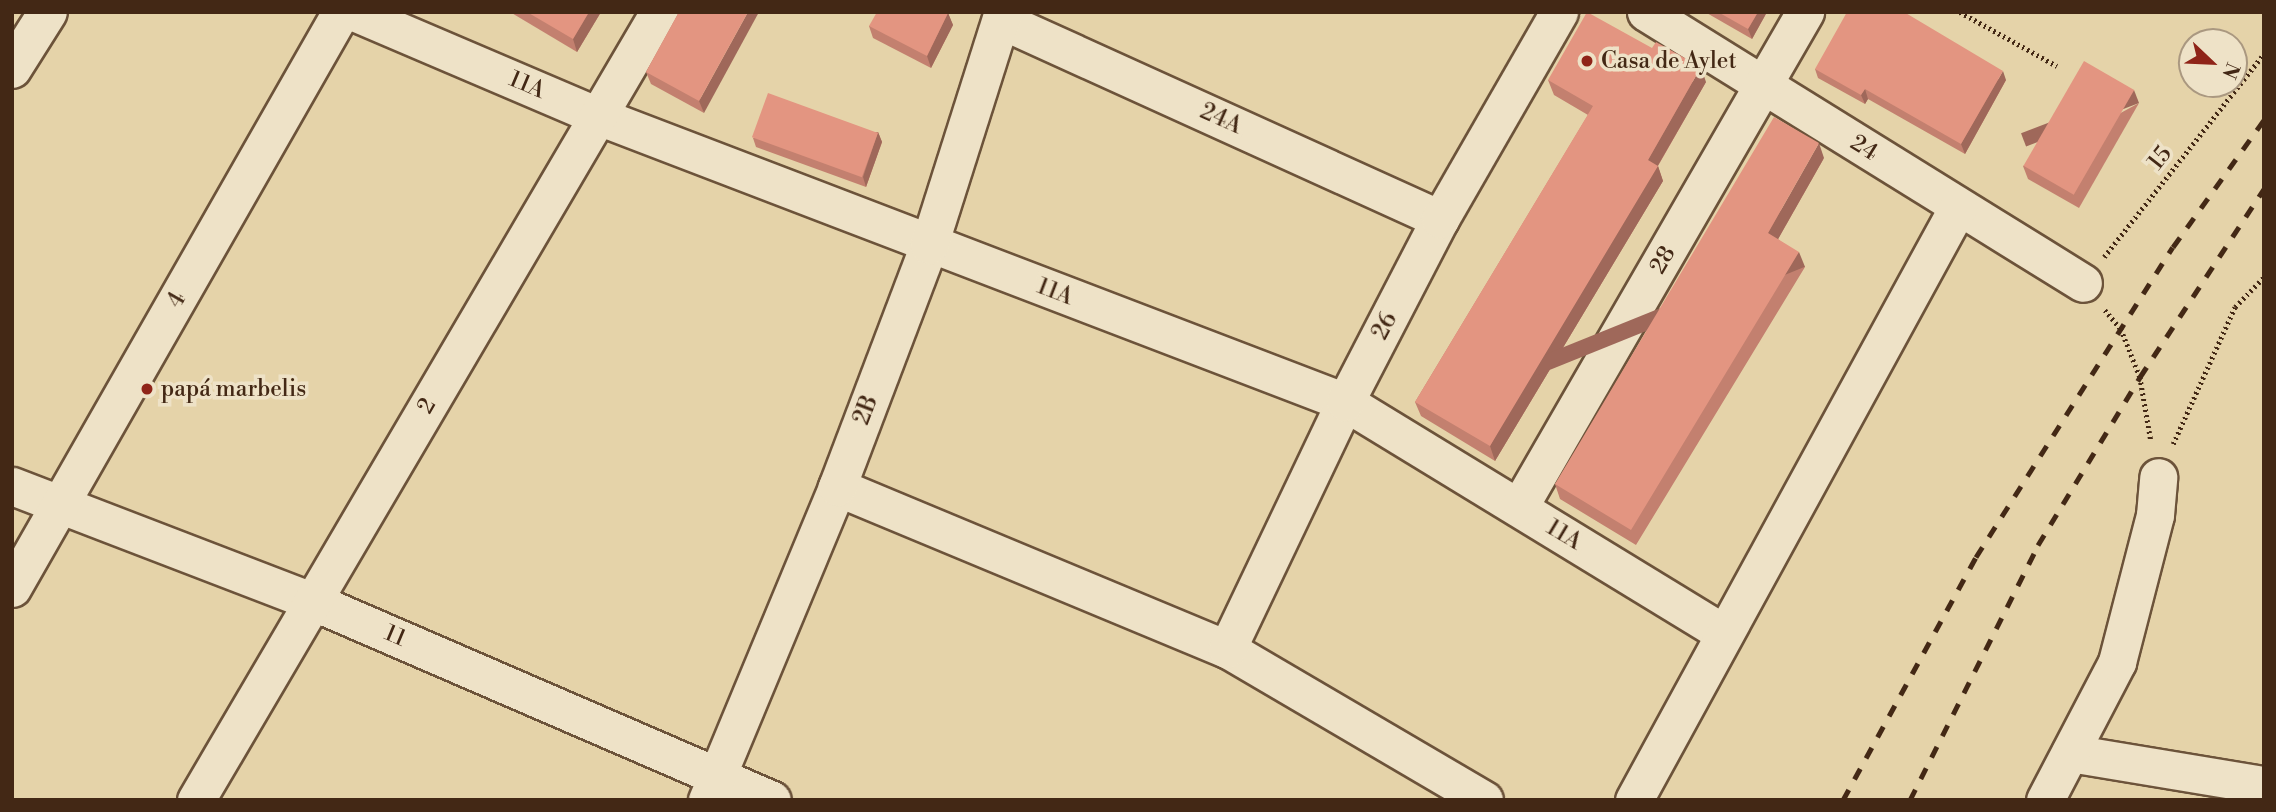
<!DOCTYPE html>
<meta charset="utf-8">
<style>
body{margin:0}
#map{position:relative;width:2276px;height:812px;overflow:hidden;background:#e5d3a9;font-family:"Libre Bodoni",serif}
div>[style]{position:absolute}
.path>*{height:4.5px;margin-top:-2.25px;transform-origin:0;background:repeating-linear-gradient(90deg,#432815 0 2px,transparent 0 5.5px)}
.roads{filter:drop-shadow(2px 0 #6c533a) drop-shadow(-2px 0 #6c533a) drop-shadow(0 2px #6c533a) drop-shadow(0 -2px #6c533a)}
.minor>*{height:37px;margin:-18.5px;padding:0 18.5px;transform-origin:18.5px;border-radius:18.5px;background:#eee2c7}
.tertiary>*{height:38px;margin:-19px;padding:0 19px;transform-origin:19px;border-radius:19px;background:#eee2c7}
.rail>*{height:5px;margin-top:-2.5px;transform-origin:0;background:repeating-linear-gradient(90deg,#432815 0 12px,transparent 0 24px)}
.wall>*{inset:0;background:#c3806f}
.shaded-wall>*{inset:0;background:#9f685a;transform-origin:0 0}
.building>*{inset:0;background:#e39581;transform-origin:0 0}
.dots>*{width:19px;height:19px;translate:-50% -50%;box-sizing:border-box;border:4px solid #eee2c7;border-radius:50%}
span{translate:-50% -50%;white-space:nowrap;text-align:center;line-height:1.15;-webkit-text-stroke:7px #eee2c7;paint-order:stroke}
.poi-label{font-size:23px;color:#432815}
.left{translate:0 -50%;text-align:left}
.street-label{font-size:23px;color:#432815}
.frame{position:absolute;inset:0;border:14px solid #432815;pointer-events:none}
.north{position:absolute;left:2178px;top:28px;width:70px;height:70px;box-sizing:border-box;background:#eee2c7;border:2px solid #aa9880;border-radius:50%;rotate:113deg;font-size:19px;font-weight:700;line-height:28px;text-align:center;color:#432815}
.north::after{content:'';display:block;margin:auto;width:24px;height:32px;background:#8f2418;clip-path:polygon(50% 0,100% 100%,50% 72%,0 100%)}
</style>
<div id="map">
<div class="path">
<div style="left:1960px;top:12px;width:111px;rotate:29.1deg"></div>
<div style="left:2104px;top:257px;width:258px;rotate:-51.8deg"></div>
<div style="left:2105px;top:310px;width:25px;rotate:50deg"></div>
<div style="left:2121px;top:329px;width:52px;rotate:68.4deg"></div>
<div style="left:2140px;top:377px;width:65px;rotate:80.2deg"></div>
<div style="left:2173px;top:444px;width:150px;rotate:-65.7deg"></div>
<div style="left:2235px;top:307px;width:42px;rotate:-46deg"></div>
</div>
<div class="roads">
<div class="minor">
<div style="left:354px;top:12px;width:265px;rotate:23.1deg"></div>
<div style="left:598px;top:116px;width:800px;rotate:20.95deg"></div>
<div style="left:1345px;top:402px;width:444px;rotate:31.4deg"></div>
<div style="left:1646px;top:12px;width:514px;rotate:31.8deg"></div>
<div style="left:1001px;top:20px;width:482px;rotate:24.4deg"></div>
<div style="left:12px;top:486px;width:321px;rotate:21deg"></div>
<div style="left:312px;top:601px;width:501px;rotate:23.39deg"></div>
<div style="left:837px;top:487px;width:422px;rotate:22.6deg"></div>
<div style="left:1227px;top:649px;width:298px;rotate:30.4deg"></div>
<div style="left:1519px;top:507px;width:572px;rotate:-59.98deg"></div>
<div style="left:12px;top:588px;width:663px;rotate:-60.27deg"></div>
<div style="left:1227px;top:649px;width:274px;rotate:-64.5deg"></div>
<div style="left:1345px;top:402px;width:206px;rotate:-62.6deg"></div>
<div style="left:1440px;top:219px;width:239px;rotate:-60.1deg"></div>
<div style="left:2070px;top:753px;width:197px;rotate:9.4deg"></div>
<div style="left:196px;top:800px;width:914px;rotate:-59.56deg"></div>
<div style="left:707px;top:800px;width:339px;rotate:-67.4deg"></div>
<div style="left:837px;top:487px;width:259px;rotate:-69.2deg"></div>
<div style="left:929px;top:245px;width:244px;rotate:-72.4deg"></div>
<div style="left:1634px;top:800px;width:676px;rotate:-61.35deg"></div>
<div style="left:2045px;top:800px;width:156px;rotate:-62.4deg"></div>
<div style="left:2117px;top:662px;width:152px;rotate:-75.5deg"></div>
<div style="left:2155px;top:515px;width:38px;rotate:-85deg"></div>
</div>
<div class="tertiary">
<div style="left:12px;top:69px;width:67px;rotate:-57.7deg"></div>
</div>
</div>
<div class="rail">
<div style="left:1843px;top:800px;width:277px;rotate:-61.3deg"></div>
<div style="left:1976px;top:557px;width:367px;rotate:-57.6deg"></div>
<div style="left:2173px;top:247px;width:156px;rotate:-54.4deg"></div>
<div style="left:1910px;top:800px;width:285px;rotate:-63.3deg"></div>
<div style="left:2038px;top:545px;width:197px;rotate:-58.7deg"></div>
<div style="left:2140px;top:377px;width:225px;rotate:-56.6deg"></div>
</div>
<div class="wall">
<div style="clip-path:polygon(510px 12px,601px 12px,577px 52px)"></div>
<div style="clip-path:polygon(679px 12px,704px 113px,651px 84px,646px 72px)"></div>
<div style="clip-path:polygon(1705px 12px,1767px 12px,1752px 39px)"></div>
<div style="clip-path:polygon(948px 13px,953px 25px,931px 68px,873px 38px,869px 26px)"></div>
<div style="clip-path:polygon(1815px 69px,2006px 80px,1965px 154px,1868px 99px,1865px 104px,1818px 78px)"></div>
<div style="clip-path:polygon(1548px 80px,1706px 82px,1658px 166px,1663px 181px,1495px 461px,1421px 416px,1415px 402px,1588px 115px,1554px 95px)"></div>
<div style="clip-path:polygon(2139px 103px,2079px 208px,2028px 179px,2023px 166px)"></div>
<div style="clip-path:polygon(878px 132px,882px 142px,866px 187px,756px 147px,753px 138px)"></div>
<div style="clip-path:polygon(1824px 158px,1778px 239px,1805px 267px,1636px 545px,1560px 499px,1555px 484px)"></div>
</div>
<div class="shaded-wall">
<div style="clip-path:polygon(589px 12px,601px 12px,577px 52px,573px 39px)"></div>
<div style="clip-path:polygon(748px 12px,759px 12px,704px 113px,699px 101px)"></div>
<div style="clip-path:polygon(1758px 12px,1767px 12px,1752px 39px,1748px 29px)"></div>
<div style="clip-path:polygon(948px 13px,953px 25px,931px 68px,927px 56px)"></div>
<div style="clip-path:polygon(1701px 67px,1706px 82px,1657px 167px,1658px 166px,1663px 181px,1495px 461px,1490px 446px,1648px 160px)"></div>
<div style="clip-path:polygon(2003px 71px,2006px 80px,1965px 154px,1961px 144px)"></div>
<div style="clip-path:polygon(1865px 89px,1868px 99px,1865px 104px,1861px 95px)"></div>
<div style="left:2134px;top:90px;width:14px;height:121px;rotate:69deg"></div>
<div style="clip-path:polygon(878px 132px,882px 142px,866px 187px,863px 177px)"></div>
<div style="clip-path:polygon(1819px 143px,1824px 158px,1773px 248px,1768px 233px)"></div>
<div style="left:1799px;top:252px;width:16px;height:325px;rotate:68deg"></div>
</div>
<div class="building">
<div style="clip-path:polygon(527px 12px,589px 12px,573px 39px)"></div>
<div style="clip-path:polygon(679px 12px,748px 12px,699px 101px,646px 72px)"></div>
<div style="clip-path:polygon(877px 12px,946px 12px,948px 13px,927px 56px,869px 26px)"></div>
<div style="clip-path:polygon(1587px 12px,1652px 48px,1656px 42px,1701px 67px,1648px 160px,1658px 166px,1490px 446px,1415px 402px,1593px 106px,1548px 80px)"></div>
<div style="clip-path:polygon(1718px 12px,1758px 12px,1748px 29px)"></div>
<div style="clip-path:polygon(1847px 12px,1904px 12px,2003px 71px,1961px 144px,1865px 89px,1861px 95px,1815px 69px)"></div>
<div style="left:2084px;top:61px;width:58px;height:121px;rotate:30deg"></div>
<div style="left:768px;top:93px;width:117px;height:47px;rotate:20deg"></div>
<div style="clip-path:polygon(1774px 117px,1819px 143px,1768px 233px,1799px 252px,1631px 530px,1555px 484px)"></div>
</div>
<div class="dots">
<div style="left:1587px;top:61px;background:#8f2418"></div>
<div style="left:147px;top:389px;background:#8f2418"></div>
</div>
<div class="poi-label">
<span class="left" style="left:1601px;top:61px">Casa de Aylet</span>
<span class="left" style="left:161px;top:389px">papá marbelis</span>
</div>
<div class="street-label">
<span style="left:527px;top:85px;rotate:23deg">11A</span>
<span style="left:1221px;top:119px;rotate:24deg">24A</span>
<span style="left:1864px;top:148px;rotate:32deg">24</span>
<span style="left:2160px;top:158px;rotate:-52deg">15</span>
<span style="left:1663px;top:260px;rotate:-60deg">28</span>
<span style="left:1055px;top:292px;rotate:21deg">11A</span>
<span style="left:177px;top:300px;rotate:-60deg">4</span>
<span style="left:1385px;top:326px;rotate:-62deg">26</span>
<span style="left:427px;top:406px;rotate:-60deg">2</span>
<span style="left:866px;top:410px;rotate:-69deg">2B</span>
<span style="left:1564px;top:535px;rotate:31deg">11A</span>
<span style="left:395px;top:636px;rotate:23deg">11</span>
</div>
<div class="frame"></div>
<div class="north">N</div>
</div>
